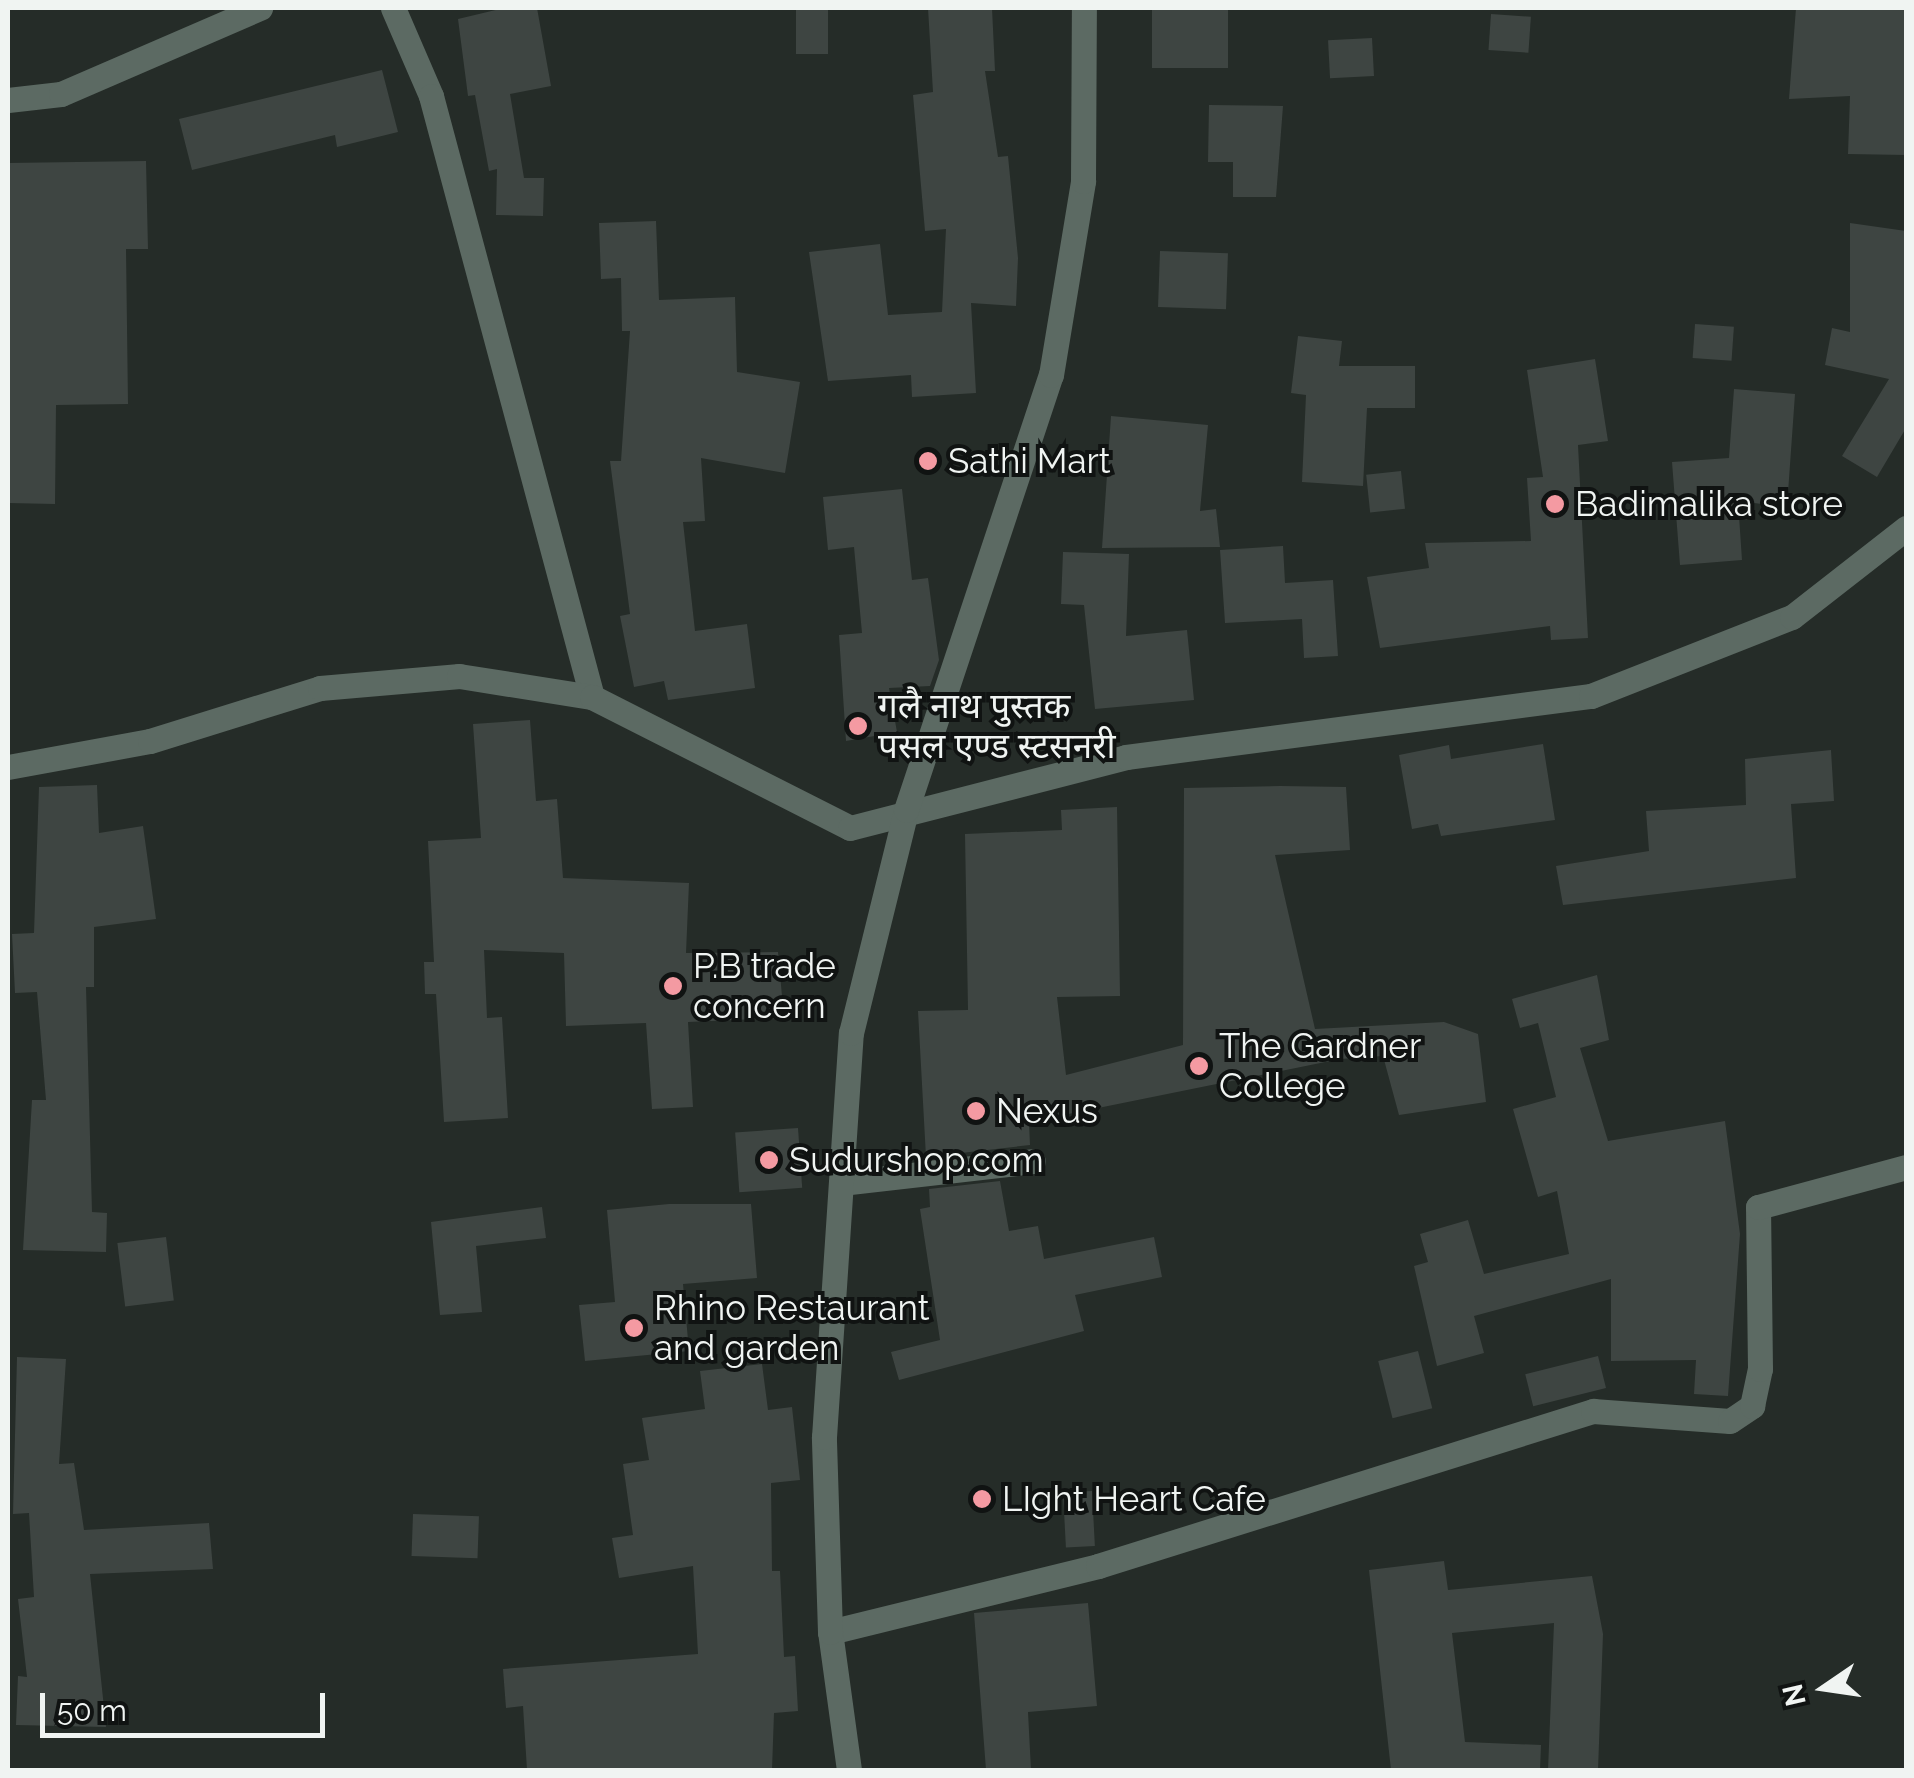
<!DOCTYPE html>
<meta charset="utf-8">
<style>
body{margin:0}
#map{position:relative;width:1914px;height:1778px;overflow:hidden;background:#252c28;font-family:Raleway,"Noto Sans Devanagari",sans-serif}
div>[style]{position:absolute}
.building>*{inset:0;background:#3e4542;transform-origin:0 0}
.minor>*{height:25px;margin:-12.5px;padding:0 12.5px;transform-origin:12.5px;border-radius:12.5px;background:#5c6a63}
.dots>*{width:28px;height:28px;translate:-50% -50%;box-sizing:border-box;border:5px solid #101312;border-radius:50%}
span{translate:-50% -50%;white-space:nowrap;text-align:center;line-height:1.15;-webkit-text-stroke:8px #101312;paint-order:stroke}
.poi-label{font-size:35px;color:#f0f4f2}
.left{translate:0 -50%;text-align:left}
.frame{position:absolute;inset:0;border:10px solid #f0f4f2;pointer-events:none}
.north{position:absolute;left:1774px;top:1638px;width:100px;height:100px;-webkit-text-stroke:8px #101312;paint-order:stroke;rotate:257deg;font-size:28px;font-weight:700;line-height:40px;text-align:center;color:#f0f4f2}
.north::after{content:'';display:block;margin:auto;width:35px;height:45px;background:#f0f4f2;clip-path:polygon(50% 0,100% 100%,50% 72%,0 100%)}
.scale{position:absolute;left:40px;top:1693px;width:285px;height:45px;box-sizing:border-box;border:5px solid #f0f4f2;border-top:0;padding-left:12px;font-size:30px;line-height:35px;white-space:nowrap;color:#f0f4f2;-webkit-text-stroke:8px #101312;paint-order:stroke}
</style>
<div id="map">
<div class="building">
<div style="clip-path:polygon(504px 8px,537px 8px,551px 86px,510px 94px,524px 178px,544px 178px,543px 216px,496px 215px,497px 169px,489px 171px,475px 95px,468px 96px,458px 19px)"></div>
<div style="left:796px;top:8px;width:32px;height:46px"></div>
<div style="clip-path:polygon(928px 8px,992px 8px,995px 71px,985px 71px,998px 157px,1008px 156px,1018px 258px,1016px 306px,971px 303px,976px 393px,912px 397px,911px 375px,828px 381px,809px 252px,880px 244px,888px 315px,942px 312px,946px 229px,925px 231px,913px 95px,933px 92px)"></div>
<div style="left:1152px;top:8px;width:76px;height:60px"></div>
<div style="clip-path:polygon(1796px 8px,1906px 8px,1906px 155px,1848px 154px,1850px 96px,1789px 99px)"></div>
<div style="left:1491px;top:14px;width:40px;height:36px;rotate:4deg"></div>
<div style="left:1372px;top:38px;width:38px;height:44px;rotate:87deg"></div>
<div style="clip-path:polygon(382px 70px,398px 132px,337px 147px,335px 135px,192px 170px,179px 119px)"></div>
<div style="clip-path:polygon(1209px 105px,1283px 106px,1276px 197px,1233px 197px,1233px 162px,1208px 162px)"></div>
<div style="clip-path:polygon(146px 161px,148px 249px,126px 249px,128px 404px,56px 405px,55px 504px,8px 503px,8px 163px)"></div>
<div style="clip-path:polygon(656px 221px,659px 300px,735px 297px,737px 372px,800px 382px,785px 473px,701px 458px,705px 521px,683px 522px,695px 631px,747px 624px,755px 688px,668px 700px,664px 681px,634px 687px,620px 616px,630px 614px,610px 461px,621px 461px,630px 331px,622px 331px,621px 278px,601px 279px,599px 223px)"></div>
<div style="clip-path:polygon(1850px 223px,1906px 231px,1906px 428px,1877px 477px,1842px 456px,1889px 379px,1825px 365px,1832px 328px,1850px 332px)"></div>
<div style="left:1160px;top:251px;width:68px;height:56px;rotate:2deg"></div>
<div style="left:1695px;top:324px;width:39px;height:34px;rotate:4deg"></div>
<div style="clip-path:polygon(1298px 336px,1342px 341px,1339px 366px,1415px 366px,1415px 408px,1367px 408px,1363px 486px,1302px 482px,1306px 395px,1291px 393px)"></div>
<div style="clip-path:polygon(1595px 359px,1608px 441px,1578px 445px,1588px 638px,1551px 640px,1550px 626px,1380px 648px,1367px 577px,1429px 568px,1425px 543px,1531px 541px,1527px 478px,1543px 477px,1527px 370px)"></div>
<div style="clip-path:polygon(1734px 389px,1795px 394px,1787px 507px,1738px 501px,1742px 560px,1680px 565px,1672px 462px,1729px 458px)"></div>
<div style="clip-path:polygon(1111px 416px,1208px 425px,1200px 511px,1216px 509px,1220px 547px,1102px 548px)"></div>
<div style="left:1401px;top:471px;width:38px;height:35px;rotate:84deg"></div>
<div style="clip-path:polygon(902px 489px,912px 580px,928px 578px,939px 660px,930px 686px,889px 688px,897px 732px,846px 741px,839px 635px,862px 633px,854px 547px,828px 550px,823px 497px)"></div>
<div style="clip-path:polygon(1283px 546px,1285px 583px,1333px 580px,1338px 656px,1304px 658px,1302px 619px,1225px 623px,1220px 550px)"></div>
<div style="clip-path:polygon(1063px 552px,1129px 554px,1126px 636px,1187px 630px,1194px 700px,1095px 709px,1084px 605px,1061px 604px)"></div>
<div style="clip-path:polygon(530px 720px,536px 801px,557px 799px,563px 878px,689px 883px,686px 953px,778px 952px,784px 1018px,688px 1022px,693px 1107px,652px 1109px,646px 1023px,566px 1026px,564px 953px,484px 950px,487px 1018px,502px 1017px,508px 1118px,444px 1122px,436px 994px,425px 994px,424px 962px,434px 962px,428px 841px,481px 838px,473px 724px)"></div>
<div style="clip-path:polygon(1543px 744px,1555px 820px,1441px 836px,1438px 824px,1412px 829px,1399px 755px,1449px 745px,1451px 759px)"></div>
<div style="clip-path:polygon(1831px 750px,1834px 801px,1791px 804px,1796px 878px,1563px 905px,1556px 866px,1649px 851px,1646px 811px,1746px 805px,1745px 759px)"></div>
<div style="clip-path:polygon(97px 785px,99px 833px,143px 826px,156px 919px,94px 927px,94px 987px,86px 987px,92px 1212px,107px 1213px,106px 1252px,23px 1250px,32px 1100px,46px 1100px,37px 992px,15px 993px,12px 934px,34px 933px,39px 787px)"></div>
<div style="clip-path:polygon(1280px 786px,1346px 787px,1350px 850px,1275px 855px,1315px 1029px,1444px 1022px,1478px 1034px,1486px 1102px,1399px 1115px,1383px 1056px,1340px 1059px,1029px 1122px,1030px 1145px,926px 1157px,918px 1011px,968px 1010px,965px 834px,1062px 830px,1061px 810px,1117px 807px,1120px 996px,1057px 997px,1066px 1075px,1183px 1045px,1184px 788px)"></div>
<div style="clip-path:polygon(1597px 975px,1609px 1040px,1580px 1048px,1608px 1141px,1725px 1121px,1740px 1234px,1728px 1396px,1694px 1394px,1696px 1360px,1611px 1361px,1611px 1279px,1474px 1316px,1484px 1353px,1437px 1366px,1414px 1266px,1428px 1262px,1420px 1234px,1468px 1220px,1484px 1274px,1569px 1254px,1557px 1191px,1538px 1197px,1513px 1109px,1556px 1097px,1538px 1023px,1520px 1028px,1512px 999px)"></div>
<div style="left:798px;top:1128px;width:60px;height:63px;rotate:86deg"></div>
<div style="clip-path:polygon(1000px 1181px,1009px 1231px,1038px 1226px,1044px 1259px,1154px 1237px,1162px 1277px,1075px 1295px,1084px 1331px,899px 1380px,891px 1352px,940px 1340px,920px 1209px,930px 1207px,929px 1189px)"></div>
<div style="clip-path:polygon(669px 1204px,751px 1204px,757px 1278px,683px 1284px,689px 1351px,585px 1361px,579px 1305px,615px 1302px,607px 1210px)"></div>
<div style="clip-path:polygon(542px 1207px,546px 1238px,476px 1246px,482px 1312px,440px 1315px,431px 1222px)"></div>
<div style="left:166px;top:1237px;width:64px;height:49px;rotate:83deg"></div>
<div style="left:1418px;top:1351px;width:59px;height:41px;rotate:76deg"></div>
<div style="left:1598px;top:1356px;width:33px;height:75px;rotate:76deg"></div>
<div style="clip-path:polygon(17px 1357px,66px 1359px,59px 1464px,74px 1463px,84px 1530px,209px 1523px,213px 1569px,90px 1574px,106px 1727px,16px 1725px,18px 1676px,27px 1677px,18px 1599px,34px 1597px,29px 1513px,13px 1514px)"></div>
<div style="clip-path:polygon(762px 1364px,768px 1410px,792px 1407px,800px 1480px,771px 1483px,772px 1571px,780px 1571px,784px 1657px,795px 1656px,798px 1711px,774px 1713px,772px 1770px,527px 1770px,523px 1706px,506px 1708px,503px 1669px,698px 1654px,693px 1566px,619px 1578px,612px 1538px,633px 1535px,623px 1464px,649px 1460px,642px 1418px,705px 1409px,700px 1371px)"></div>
<div style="left:1092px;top:1491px;width:55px;height:29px;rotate:87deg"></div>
<div style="left:413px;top:1514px;width:66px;height:42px;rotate:2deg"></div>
<div style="clip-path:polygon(1444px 1561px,1448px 1590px,1592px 1576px,1603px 1634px,1598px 1770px,1548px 1770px,1554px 1623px,1452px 1633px,1465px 1742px,1541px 1745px,1540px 1770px,1391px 1770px,1369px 1570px)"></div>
<div style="clip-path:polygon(1088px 1603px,1097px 1706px,1028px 1712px,1031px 1770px,986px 1770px,974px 1613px)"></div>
</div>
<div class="minor">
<div style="left:393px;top:8px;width:96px;rotate:66.6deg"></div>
<div style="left:431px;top:96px;width:622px;rotate:75deg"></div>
<div style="left:8px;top:100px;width:53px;rotate:-6.5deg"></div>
<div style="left:61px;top:94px;width:217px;rotate:-23.4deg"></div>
<div style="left:8px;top:767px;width:144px;rotate:-10.4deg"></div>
<div style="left:150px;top:741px;width:178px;rotate:-17.3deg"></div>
<div style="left:320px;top:688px;width:140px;rotate:-4.9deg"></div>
<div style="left:459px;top:676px;width:135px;rotate:9deg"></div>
<div style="left:592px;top:697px;width:289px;rotate:26.9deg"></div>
<div style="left:850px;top:828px;width:285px;rotate:-14.4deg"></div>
<div style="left:1126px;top:757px;width:469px;rotate:-7.5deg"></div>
<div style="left:1591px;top:696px;width:216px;rotate:-21.5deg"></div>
<div style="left:1792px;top:617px;width:145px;rotate:-38deg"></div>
<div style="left:841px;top:1183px;width:193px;rotate:-6.5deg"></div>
<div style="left:830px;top:1632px;width:276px;rotate:-13.8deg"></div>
<div style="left:1098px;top:1566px;width:519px;rotate:-17.39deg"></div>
<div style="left:1593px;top:1411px;width:137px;rotate:4.2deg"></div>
<div style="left:1730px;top:1421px;width:27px;rotate:-34deg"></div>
<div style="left:1752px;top:1406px;width:38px;rotate:-78deg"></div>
<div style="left:1760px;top:1369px;width:162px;rotate:-90.7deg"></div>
<div style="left:1758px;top:1207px;width:153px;rotate:-15.1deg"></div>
<div style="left:849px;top:1770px;width:139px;rotate:-97.8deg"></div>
<div style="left:830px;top:1632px;width:195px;rotate:-91.8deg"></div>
<div style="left:824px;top:1437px;width:405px;rotate:-86.2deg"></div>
<div style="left:851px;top:1033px;width:230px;rotate:-76.1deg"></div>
<div style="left:906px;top:810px;width:459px;rotate:-71.6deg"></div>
<div style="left:1051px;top:375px;width:197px;rotate:-80.6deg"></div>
<div style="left:1083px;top:181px;width:173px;rotate:-89.7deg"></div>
</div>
<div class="dots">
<div style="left:928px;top:461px;background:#f49aa2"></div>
<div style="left:1555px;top:504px;background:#f49aa2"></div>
<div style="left:858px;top:726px;background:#f49aa2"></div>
<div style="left:673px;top:986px;background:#f49aa2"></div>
<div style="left:1199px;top:1066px;background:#f49aa2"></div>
<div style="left:976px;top:1111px;background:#f49aa2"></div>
<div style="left:769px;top:1160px;background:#f49aa2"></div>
<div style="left:634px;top:1328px;background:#f49aa2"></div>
<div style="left:982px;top:1499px;background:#f49aa2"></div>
</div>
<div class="poi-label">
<span class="left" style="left:948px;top:461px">Sathi Mart</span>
<span class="left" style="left:1575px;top:504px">Badimalika store</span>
<span class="left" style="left:878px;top:726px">गलै नाथ पुस्तक<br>पसल एण्ड स्टसनरी</span>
<span class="left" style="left:693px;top:986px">P.B trade<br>concern</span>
<span class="left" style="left:1219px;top:1066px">The Gardner<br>College</span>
<span class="left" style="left:996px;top:1111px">Nexus</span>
<span class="left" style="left:789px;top:1160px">Sudurshop.com</span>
<span class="left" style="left:654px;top:1328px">Rhino Restaurant<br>and garden</span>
<span class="left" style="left:1002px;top:1499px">LIght Heart Cafe</span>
</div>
<div class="frame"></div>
<div class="north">N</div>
<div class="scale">50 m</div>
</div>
